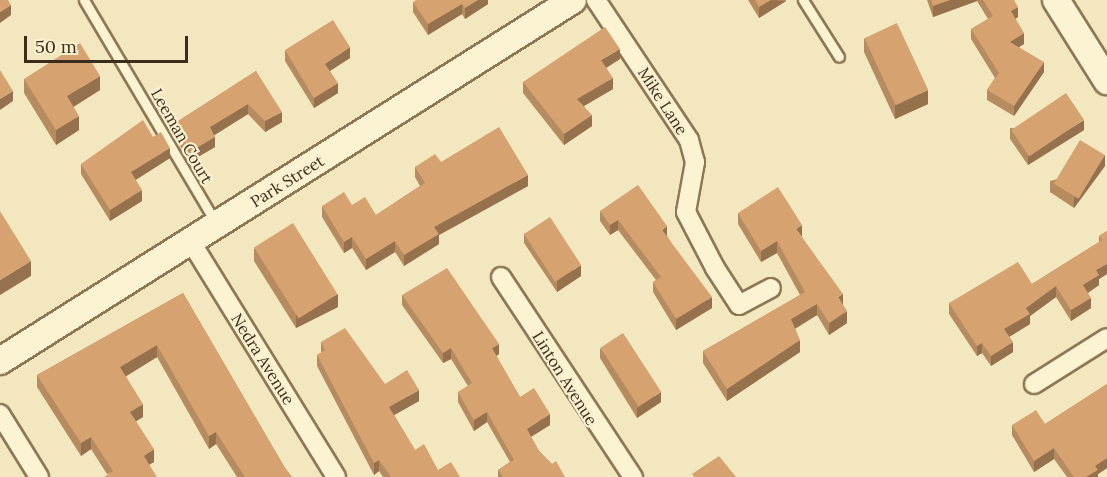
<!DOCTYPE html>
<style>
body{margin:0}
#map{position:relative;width:1107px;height:477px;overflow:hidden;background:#f3e7bf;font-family:Lora,serif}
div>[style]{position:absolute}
.roads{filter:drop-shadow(2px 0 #8d7755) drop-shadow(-2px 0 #8d7755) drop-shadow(0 2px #8d7755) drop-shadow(0 -2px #8d7755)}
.lane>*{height:9px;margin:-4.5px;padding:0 4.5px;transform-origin:4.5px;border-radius:4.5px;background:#fcf3d3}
.street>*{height:18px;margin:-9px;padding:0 9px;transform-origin:9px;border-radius:9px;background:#fcf3d3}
.secondary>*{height:26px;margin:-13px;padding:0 13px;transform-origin:13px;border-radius:13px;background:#fcf3d3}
.wall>*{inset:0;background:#b78b60}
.shaded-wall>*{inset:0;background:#95714e}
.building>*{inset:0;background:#d5a270;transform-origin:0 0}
span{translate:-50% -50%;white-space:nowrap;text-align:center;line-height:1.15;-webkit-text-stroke:4.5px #f9f0cf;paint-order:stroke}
.street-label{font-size:16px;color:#3b2d1b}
.scale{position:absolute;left:24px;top:36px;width:164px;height:27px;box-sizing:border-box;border:3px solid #3b2d1b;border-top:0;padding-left:8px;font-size:18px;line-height:21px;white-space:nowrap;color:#3b2d1b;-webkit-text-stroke:4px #f9f0cf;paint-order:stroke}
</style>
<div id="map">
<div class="roads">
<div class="lane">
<div style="left:84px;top:0;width:259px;rotate:59.4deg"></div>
<div style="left:803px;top:0;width:67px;rotate:57.7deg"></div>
</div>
<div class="street">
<div style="left:596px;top:0;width:168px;rotate:56.4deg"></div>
<div style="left:689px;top:140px;width:23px;rotate:75deg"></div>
<div style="left:695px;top:162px;width:51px;rotate:100.2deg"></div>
<div style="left:686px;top:212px;width:63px;rotate:62.6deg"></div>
<div style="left:715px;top:268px;width:44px;rotate:57deg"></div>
<div style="left:739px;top:305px;width:36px;rotate:-28deg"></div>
<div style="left:191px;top:242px;width:276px;rotate:58.3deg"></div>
<div style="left:501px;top:277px;width:240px;rotate:56.6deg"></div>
<div style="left:1034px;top:384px;width:86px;rotate:-32.2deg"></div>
<div style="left:0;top:414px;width:74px;rotate:58.2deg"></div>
</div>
<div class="secondary">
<div style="left:1056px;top:0;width:96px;rotate:57.8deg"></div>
<div style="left:0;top:361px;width:677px;rotate:-32.21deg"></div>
</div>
</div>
<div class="wall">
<div style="clip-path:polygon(488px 0,488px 4px,465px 19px,462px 14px,428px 35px,413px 12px,413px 2px)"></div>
<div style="clip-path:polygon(748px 0,786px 0,786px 1px,759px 18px)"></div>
<div style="clip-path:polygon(927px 0,1014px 0,1018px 17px,1015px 19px,1024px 44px,1019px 47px,1044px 72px,1014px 116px,987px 100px,987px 90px,995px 78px,971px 39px,971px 29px,988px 19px,977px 1px,933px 17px)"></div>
<div style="clip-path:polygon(864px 38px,928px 104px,895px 119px,864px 52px)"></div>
<div style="clip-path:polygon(285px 50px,350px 58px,330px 71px,338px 93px,314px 108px,285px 61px)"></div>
<div style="clip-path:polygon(620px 59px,606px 68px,613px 89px,584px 106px,592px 126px,564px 145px,523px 93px,523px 82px)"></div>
<div style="clip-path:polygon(256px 71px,282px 122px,265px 132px,248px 114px,214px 135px,215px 147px,191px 161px,172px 135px,172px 125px)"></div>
<div style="clip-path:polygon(24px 79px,100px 90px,73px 107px,79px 130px,56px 145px,24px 93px)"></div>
<div style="clip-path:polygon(1010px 128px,1084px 130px,1028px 165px,1010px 139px)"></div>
<div style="clip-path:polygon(153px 137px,170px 158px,135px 180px,142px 201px,110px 221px,81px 174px,81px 164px)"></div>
<div style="clip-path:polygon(441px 162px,528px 186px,439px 235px,439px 244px,404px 266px,395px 252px,366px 270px,352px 248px,344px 253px,322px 217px,322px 206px,352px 205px,376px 215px,420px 186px,415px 177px,415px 167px)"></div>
<div style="clip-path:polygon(1105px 166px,1074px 208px,1050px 192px,1050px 181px)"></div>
<div style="clip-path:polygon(600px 211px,667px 236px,712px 308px,676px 330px,653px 292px,653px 282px,656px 280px,618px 230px,610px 235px,600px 221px)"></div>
<div style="clip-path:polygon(738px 213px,802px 237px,843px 306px,847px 323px,829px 335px,817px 315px,795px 329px,800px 352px,727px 401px,703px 363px,703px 351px,800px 295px,777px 253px,761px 262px,738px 224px)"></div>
<div style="clip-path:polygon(1107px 231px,1107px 274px,1099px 279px,1099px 285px,1088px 293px,1091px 308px,1071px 321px,1056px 297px,1030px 316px,1030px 324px,1009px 337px,1013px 352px,991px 366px,982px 353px,977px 356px,949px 314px,949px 303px,1032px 284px,1099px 242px,1099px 236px)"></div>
<div style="clip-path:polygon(524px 233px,581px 276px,557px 292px,524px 243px)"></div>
<div style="clip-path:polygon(254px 248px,338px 307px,296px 328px,254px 261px)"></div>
<div style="clip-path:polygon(183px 293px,285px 468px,292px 477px,237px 477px,216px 444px,209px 449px,157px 357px,126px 376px,143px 417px,136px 421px,154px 462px,107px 474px,91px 449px,81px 456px,37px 387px,37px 375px)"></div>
<div style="clip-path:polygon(402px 295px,499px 354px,496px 356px,520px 397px,550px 425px,531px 437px,539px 451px,565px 477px,498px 477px,498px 470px,510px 462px,487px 422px,474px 431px,458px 402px,458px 392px,468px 386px,451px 359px,443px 363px,402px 305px)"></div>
<div style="clip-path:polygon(321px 342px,385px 384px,419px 401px,394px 415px,415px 450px,438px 470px,460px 477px,383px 477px,379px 471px,374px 475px,317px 366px,317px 355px,321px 353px)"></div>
<div style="clip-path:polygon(600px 348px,661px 402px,637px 418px,600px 358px)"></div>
<div style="clip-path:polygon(1107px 384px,1107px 468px,1098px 474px,1098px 477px,1067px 477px,1054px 459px,1034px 472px,1012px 435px,1012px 425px,1045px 424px)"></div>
</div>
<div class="shaded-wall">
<div style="clip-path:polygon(478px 0,488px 0,488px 4px,465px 19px,465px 8px)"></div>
<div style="clip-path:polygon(771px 0,786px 1px,759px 18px,759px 7px)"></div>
<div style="clip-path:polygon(950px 0,977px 0,977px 1px,933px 17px,933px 6px)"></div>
<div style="clip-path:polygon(462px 4px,462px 14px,428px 35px,428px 24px)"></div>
<div style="clip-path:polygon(11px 5px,11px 15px,0 23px,0 12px)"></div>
<div style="clip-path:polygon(1018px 7px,1018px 17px,1011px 22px,1011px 11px)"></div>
<div style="clip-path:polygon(1024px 33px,1024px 44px,1010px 52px,1010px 42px)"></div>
<div style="clip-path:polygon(350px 47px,350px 58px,325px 74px,325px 64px)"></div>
<div style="clip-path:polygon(620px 49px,620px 59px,601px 71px,601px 60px)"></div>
<div style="clip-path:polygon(1044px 62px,1044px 72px,1014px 116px,1014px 106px)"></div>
<div style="clip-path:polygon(100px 76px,100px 90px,67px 111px,67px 96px)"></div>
<div style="clip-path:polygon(613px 78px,613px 89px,577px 110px,577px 99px)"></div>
<div style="clip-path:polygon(338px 83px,338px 93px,314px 108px,314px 98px)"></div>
<div style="clip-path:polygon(928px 90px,928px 104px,895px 119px,895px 105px)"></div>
<div style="clip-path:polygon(13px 91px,13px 101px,0 110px,0 99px)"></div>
<div style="clip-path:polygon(248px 104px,248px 114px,210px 138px,210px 127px)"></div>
<div style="clip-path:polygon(282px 112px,282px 122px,265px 132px,265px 121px)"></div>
<div style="clip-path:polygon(592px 115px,592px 126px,564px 145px,564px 134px)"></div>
<div style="clip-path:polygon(79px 116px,79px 130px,56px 145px,56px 130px)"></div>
<div style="clip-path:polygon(1084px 120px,1084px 130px,1028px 165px,1028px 155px)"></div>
<div style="clip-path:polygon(215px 137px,215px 147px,191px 161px,191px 151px)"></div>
<div style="clip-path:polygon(170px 148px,170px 158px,131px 183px,131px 172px)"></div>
<div style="clip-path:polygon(1105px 155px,1105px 166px,1074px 208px,1074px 198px)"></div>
<div style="clip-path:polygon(528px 175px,528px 186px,439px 235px,439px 244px,404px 266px,404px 255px,434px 227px)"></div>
<div style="clip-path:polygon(142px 190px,142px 201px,110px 221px,110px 210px)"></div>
<div style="clip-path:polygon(618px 220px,618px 230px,610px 235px,610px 225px)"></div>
<div style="clip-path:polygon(802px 225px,802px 237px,796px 229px)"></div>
<div style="clip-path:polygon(667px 226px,667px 237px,662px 230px)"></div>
<div style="clip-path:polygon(352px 237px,352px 248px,344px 253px,344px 242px)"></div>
<div style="clip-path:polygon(395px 241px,395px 252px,366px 270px,366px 259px)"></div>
<div style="clip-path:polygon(777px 241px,777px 253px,761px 262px,761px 251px)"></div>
<div style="clip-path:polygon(31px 261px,31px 276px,0 295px,0 280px)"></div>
<div style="clip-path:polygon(1107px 264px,1107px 274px,1099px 279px,1099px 285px,1083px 296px,1083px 285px,1096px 270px)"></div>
<div style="clip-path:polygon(581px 265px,581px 276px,557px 292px,557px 281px)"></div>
<div style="clip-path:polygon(1056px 286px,1056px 297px,1030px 316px,1030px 324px,1004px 340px,1004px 329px,1026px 308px)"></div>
<div style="clip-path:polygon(338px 294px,338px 307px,296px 328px,296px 315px)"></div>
<div style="clip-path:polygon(843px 294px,843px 306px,838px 297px)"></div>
<div style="clip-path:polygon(712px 297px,712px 308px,676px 330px,676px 319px)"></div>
<div style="clip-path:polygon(1091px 298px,1091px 308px,1071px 321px,1071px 310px)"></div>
<div style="clip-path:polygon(817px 304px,817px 315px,791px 331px,791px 319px)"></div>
<div style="clip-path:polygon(847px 311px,847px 323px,829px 335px,829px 323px)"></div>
<div style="clip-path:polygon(800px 340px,800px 352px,727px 401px,727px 389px)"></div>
<div style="clip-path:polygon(1013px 342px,1013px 352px,991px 366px,991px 356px)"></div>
<div style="clip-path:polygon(982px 343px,982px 353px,977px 356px,977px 346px)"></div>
<div style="clip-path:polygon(499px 344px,499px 354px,492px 359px,492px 348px)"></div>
<div style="clip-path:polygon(157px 345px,157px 357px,120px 380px,120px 367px)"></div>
<div style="clip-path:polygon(451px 348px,451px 359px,443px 363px,443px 353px)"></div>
<div style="clip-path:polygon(419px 390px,419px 401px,389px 418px,389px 407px)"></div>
<div style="clip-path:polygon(661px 392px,661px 402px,637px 418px,637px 408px)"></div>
<div style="clip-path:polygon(143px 404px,143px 417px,130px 425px,130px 412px)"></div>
<div style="clip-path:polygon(487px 412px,487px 422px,474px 431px,474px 420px)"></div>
<div style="clip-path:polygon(550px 414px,550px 425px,527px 439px,527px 429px)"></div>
<div style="clip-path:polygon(216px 432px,216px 444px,209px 449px,209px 436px)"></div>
<div style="clip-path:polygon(91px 437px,91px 449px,81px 456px,81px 443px)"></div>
<div style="clip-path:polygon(1054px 448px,1054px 459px,1034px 472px,1034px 461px)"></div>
<div style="clip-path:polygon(154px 449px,154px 462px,144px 468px,144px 456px)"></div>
<div style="clip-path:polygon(1107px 458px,1107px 468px,1098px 474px,1098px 477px,1086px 477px,1095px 466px)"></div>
<div style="clip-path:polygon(379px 460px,379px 471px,374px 475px,374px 463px)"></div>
</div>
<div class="building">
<div style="clip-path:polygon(0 0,8px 0,11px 5px,0 12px)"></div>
<div style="clip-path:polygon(416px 0,478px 0,465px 8px,462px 4px,428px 24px,413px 2px)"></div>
<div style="clip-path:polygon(755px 0,771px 0,759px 7px)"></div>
<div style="clip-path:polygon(931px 0,950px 0,933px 6px)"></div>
<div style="clip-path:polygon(983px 0,1014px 0,1018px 7px,1011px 11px,1024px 33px,1010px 42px,1044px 62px,1014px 106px,987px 90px,999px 73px,971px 29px,993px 16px)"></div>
<div style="clip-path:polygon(333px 20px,350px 47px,325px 64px,338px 83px,314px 98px,285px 50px)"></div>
<div style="left:897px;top:23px;width:74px;height:36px;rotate:65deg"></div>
<div style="clip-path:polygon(605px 27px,620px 49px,601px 60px,613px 78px,577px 99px,592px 115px,564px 134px,523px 82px)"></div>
<div style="clip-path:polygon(80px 43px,100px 76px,67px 96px,79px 116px,56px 130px,24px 79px)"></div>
<div style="clip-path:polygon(0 70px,13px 91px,0 99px)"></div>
<div style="clip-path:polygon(256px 71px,282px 112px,265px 121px,248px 104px,210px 127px,215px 137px,191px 151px,172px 125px)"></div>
<div style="left:1066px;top:93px;width:32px;height:66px;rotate:56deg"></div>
<div style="clip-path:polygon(143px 120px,153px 137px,161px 132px,170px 148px,131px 172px,142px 190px,110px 210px,81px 164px)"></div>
<div style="clip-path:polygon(499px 127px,528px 175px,434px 227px,439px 234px,404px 255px,395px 241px,366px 259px,352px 237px,344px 242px,322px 206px,344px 192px,352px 205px,365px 197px,376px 215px,425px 183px,415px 167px,435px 154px,441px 162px)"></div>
<div style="left:1080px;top:140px;width:29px;height:51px;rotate:31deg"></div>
<div style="clip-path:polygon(638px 185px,667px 226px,662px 230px,712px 297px,676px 319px,653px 282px,661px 277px,618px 220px,610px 225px,600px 211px)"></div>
<div style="clip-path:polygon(778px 187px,802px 225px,796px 229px,843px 294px,838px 297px,847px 311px,829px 323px,817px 304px,791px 319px,800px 340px,727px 389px,703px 351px,805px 292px,777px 241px,761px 251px,738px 213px)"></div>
<div style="clip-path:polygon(0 211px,31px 261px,0 280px)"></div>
<div style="left:550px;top:217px;width:57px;height:31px;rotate:57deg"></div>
<div style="left:293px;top:223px;width:84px;height:46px;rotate:58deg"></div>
<div style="clip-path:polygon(1107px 231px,1107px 264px,1096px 270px,1099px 275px,1083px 285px,1091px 298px,1071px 310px,1056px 286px,1026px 308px,1030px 314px,1004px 329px,1013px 342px,991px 356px,982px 343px,977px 346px,949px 303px,1018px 262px,1032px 284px,1102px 240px,1099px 236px)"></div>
<div style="clip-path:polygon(447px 268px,499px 344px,492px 348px,520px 397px,534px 388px,550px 414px,527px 429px,539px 451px,552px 464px,556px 461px,565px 477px,503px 477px,498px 470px,514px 460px,487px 412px,474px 420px,458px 392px,472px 383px,451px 348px,443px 353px,402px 295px)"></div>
<div style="clip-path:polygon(183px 293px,285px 468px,292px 477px,245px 477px,216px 432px,209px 436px,157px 345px,120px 367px,143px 404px,130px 412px,154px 449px,144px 456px,157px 477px,104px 477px,113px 471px,91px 437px,81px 443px,37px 375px)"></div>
<div style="clip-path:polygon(345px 328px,385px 384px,407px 370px,419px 390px,389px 407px,415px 450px,424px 444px,438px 470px,451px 462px,460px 477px,391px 477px,379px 460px,374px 463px,317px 355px,325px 350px,321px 342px)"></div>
<div style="left:623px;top:333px;width:70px;height:27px;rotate:57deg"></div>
<div style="clip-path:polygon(1107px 384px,1107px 458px,1095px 466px,1098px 470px,1086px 477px,1074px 477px,1054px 448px,1034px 461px,1012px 425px,1036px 410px,1045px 424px)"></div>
<div style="clip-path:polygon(719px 456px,736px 477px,694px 477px,692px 474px)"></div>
</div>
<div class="street-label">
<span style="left:663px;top:101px;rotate:57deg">Mike Lane</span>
<span style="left:182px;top:136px;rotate:60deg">Leeman Court</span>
<span style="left:287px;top:181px;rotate:-32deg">Park Street</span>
<span style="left:263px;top:359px;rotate:58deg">Nedra Avenue</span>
<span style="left:565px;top:378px;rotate:58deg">Linton Avenue</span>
</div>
<div class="scale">50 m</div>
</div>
